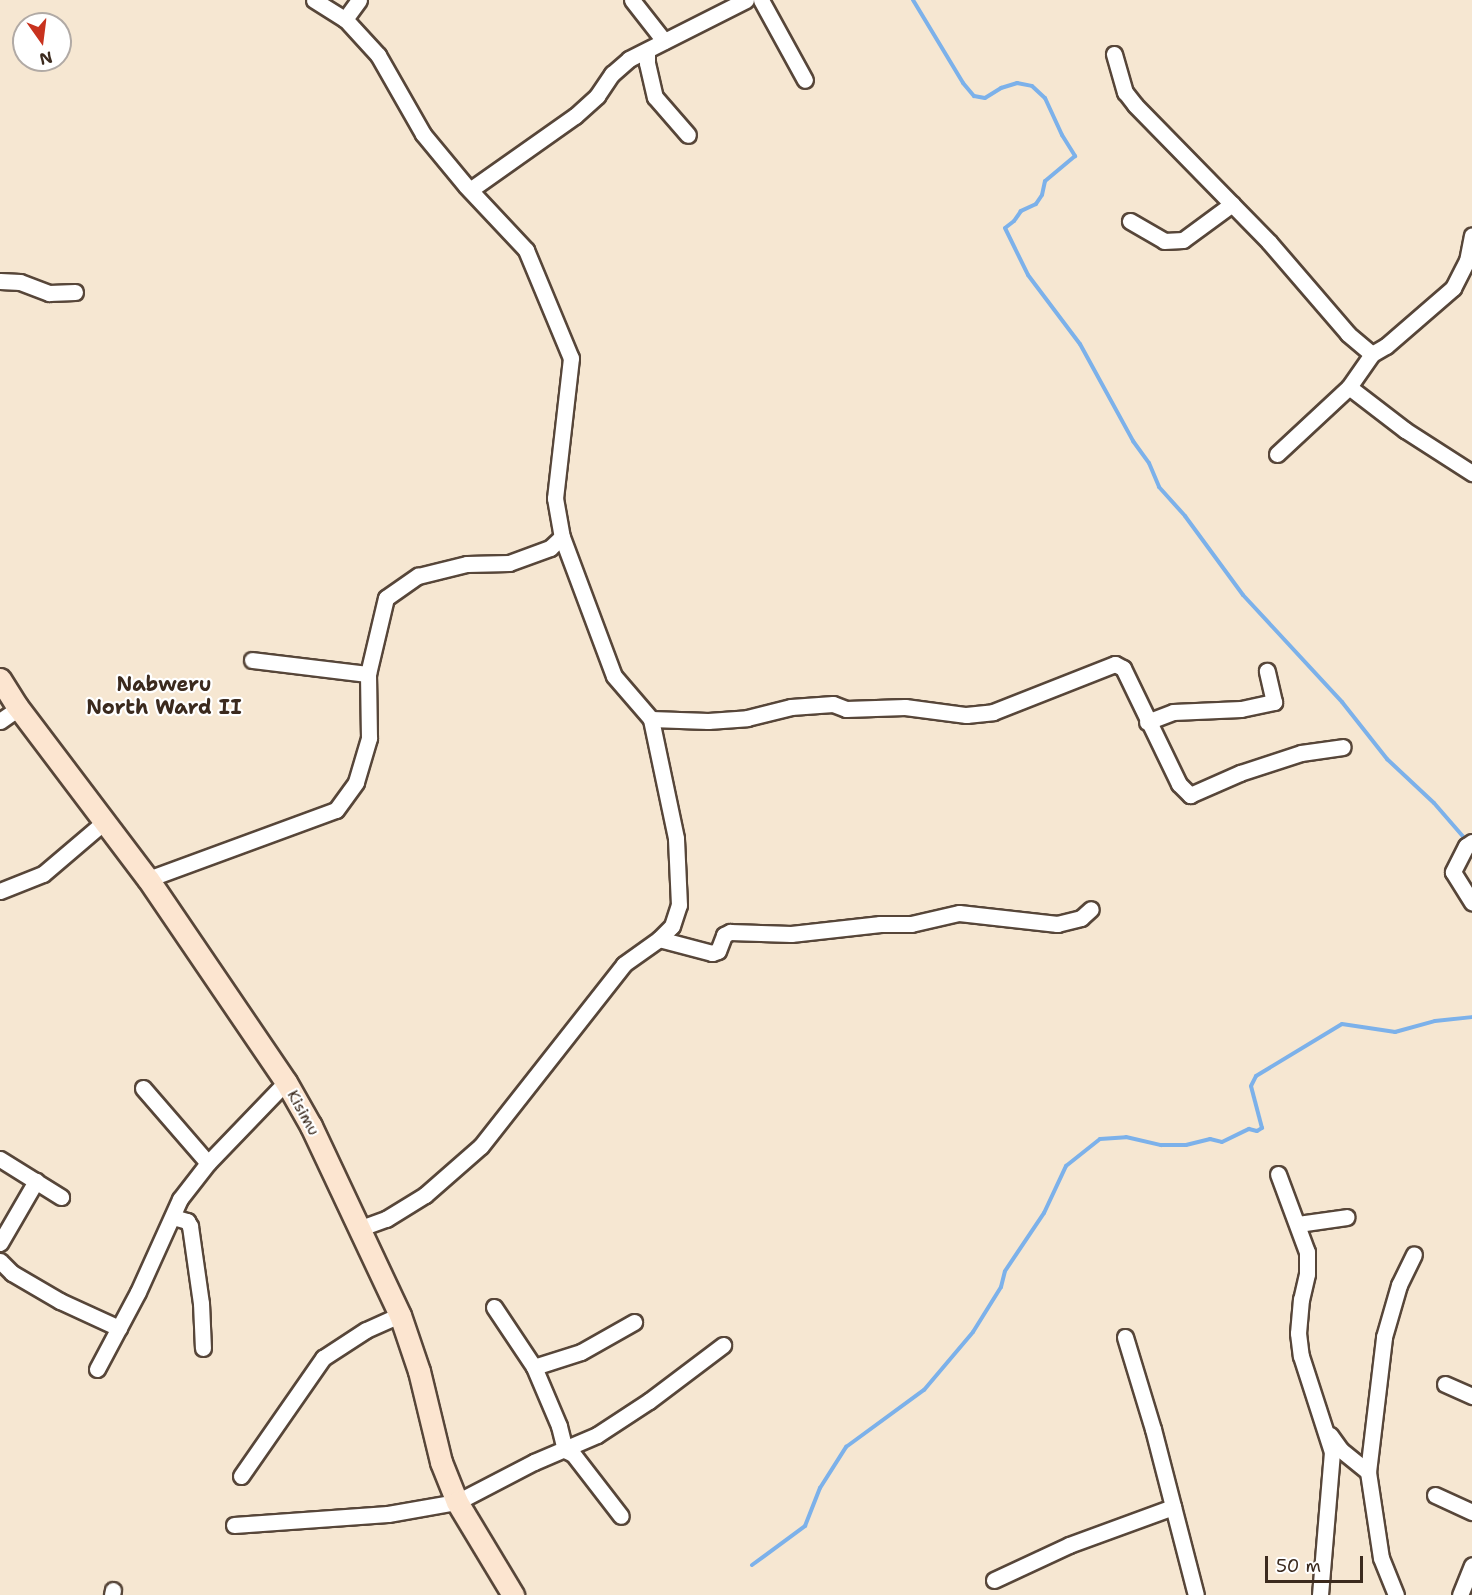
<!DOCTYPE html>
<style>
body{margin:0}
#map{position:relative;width:1472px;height:1595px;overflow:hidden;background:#f6e7d2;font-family:"Shantell Sans",sans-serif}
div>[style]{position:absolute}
.stream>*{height:4px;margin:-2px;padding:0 2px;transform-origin:2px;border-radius:2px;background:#7cb1ea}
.roads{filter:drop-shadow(2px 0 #574639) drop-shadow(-2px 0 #574639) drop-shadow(0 2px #574639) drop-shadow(0 -2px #574639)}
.street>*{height:15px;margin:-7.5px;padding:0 7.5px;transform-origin:7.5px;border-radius:7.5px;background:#fff}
.secondary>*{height:21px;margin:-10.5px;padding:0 10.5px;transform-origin:10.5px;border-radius:10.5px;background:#fce5d0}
span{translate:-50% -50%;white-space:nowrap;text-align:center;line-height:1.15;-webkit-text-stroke:4.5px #fff;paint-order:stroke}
.street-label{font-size:16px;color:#3b2a1e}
.quarter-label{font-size:20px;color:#3b2a1e;font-weight:700}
.north{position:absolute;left:12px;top:12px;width:60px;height:60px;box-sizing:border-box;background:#fff;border:2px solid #b1aaa5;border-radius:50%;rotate:166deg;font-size:16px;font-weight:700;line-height:24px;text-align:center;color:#3b2a1e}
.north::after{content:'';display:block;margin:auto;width:21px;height:27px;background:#c8321e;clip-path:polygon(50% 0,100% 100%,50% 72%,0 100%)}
.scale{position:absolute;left:1265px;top:1556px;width:98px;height:27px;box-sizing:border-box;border:3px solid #3b2a1e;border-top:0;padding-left:8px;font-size:18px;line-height:21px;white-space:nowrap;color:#3b2a1e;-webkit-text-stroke:4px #fff;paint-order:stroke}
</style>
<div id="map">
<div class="stream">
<div style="left:913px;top:0;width:97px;rotate:58.9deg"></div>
<div style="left:963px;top:83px;width:17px;rotate:50deg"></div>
<div style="left:974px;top:96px;width:11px;rotate:10deg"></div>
<div style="left:985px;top:98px;width:19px;rotate:-32deg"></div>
<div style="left:1001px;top:88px;width:17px;rotate:-17deg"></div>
<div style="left:1017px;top:83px;width:15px;rotate:11deg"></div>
<div style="left:1032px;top:86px;width:18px;rotate:43deg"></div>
<div style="left:1045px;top:98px;width:41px;rotate:65.3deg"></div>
<div style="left:1062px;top:135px;width:25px;rotate:58deg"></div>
<div style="left:1075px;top:156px;width:39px;rotate:140deg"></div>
<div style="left:1045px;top:181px;width:14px;rotate:102deg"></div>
<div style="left:1042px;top:195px;width:11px;rotate:124deg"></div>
<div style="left:1036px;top:204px;width:17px;rotate:155deg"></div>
<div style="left:1021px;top:211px;width:12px;rotate:125deg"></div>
<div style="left:1014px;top:221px;width:11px;rotate:142deg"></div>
<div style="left:1005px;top:228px;width:52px;rotate:63.9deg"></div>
<div style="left:1028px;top:275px;width:86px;rotate:53deg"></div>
<div style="left:1080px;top:344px;width:111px;rotate:61.3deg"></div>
<div style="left:1133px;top:441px;width:27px;rotate:54deg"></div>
<div style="left:1149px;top:463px;width:26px;rotate:67deg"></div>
<div style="left:1159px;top:487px;width:39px;rotate:48deg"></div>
<div style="left:1185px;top:516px;width:98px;rotate:53.7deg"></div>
<div style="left:1243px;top:595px;width:146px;rotate:47.2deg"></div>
<div style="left:1342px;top:702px;width:73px;rotate:51.7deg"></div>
<div style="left:1387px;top:759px;width:64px;rotate:43.1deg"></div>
<div style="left:1434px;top:803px;width:49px;rotate:49.1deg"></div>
<div style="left:752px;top:1565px;width:66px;rotate:-36.3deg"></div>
<div style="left:805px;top:1526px;width:41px;rotate:-68.5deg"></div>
<div style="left:820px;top:1488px;width:49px;rotate:-57.6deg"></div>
<div style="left:846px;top:1447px;width:97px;rotate:-36.2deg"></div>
<div style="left:924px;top:1390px;width:76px;rotate:-49.8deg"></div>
<div style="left:973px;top:1332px;width:53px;rotate:-58.1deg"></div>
<div style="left:1001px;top:1287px;width:16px;rotate:-76deg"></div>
<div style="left:1005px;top:1271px;width:70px;rotate:-56.1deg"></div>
<div style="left:1044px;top:1213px;width:52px;rotate:-64.9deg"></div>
<div style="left:1066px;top:1166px;width:43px;rotate:-38.5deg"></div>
<div style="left:1100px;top:1139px;width:26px;rotate:-4deg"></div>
<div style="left:1126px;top:1137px;width:36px;rotate:13deg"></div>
<div style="left:1161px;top:1145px;width:25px"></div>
<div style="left:1186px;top:1145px;width:25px;rotate:-14deg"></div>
<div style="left:1210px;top:1139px;width:12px;rotate:14deg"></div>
<div style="left:1222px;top:1142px;width:30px;rotate:-26deg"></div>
<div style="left:1249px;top:1129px;width:8px;rotate:14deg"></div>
<div style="left:1257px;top:1131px;width:6px;rotate:-31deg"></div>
<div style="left:1262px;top:1128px;width:43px;rotate:-104.7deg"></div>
<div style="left:1251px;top:1086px;width:11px;rotate:-63deg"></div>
<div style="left:1256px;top:1076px;width:100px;rotate:-31.2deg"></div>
<div style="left:1342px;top:1024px;width:54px;rotate:8.6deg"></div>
<div style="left:1395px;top:1032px;width:41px;rotate:-15.4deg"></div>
<div style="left:1435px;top:1021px;width:37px;rotate:-6deg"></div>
</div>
<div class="roads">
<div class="street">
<div style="left:314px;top:0;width:36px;rotate:32deg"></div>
<div style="left:359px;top:0;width:24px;rotate:126deg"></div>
<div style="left:345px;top:19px;width:49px;rotate:47.5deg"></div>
<div style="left:378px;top:55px;width:91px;rotate:60.3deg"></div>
<div style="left:423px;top:134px;width:67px;rotate:50.4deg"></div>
<div style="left:466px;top:186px;width:88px;rotate:46.8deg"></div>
<div style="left:526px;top:250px;width:117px;rotate:67.4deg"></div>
<div style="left:571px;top:358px;width:141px;rotate:96.5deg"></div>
<div style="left:555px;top:498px;width:40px;rotate:80deg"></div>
<div style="left:562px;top:537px;width:148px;rotate:69.5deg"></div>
<div style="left:614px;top:676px;width:57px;rotate:49.3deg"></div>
<div style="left:651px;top:719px;width:57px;rotate:2deg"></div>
<div style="left:708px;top:721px;width:39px;rotate:-4deg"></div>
<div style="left:747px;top:718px;width:45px;rotate:-14deg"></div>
<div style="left:791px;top:707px;width:42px;rotate:-4.1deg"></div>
<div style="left:833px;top:704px;width:14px;rotate:21deg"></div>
<div style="left:846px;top:709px;width:59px;rotate:-1.9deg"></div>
<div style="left:905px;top:707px;width:62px;rotate:7.5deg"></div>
<div style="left:966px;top:715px;width:27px;rotate:-6deg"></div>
<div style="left:993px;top:712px;width:131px;rotate:-21.5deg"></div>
<div style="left:1115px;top:664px;width:9px;rotate:27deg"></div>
<div style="left:1123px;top:668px;width:129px;rotate:64.2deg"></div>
<div style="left:1179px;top:784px;width:16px;rotate:45deg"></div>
<div style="left:1190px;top:795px;width:55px;rotate:-23.7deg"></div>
<div style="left:1240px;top:773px;width:64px;rotate:-18.2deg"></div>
<div style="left:1301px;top:753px;width:42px;rotate:-8.1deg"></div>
<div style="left:632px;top:0;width:52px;rotate:52deg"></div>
<div style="left:761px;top:0;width:91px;rotate:61.2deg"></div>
<div style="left:647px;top:51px;width:12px;rotate:90deg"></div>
<div style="left:647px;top:63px;width:35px;rotate:77deg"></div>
<div style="left:655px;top:97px;width:50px;rotate:49deg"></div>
<div style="left:1114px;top:54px;width:40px;rotate:74deg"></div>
<div style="left:1125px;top:92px;width:16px;rotate:52deg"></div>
<div style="left:1135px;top:105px;width:192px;rotate:45.6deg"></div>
<div style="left:1269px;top:242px;width:121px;rotate:49.3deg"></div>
<div style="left:1348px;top:334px;width:31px;rotate:40deg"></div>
<div style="left:1372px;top:354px;width:16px;rotate:-30deg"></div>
<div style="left:1386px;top:346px;width:89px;rotate:-40.9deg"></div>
<div style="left:1453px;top:288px;width:30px;rotate:-63deg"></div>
<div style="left:1467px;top:261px;width:26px;rotate:-79deg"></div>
<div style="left:470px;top:190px;width:128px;rotate:-35.2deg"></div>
<div style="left:575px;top:116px;width:30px;rotate:-42deg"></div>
<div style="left:597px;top:96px;width:27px;rotate:-56deg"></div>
<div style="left:612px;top:74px;width:23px;rotate:-41deg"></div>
<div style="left:629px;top:59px;width:131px;rotate:-26.8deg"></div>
<div style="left:1130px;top:221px;width:39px;rotate:30deg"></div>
<div style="left:1164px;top:241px;width:19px;rotate:-3deg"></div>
<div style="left:1183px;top:240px;width:61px;rotate:-36.3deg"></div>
<div style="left:0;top:281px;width:20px;rotate:3deg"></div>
<div style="left:20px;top:282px;width:31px;rotate:21deg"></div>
<div style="left:49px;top:293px;width:26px;rotate:-2deg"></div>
<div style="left:1349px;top:387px;width:71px;rotate:37.5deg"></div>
<div style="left:1405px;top:430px;width:80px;rotate:32.7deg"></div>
<div style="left:1277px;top:454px;width:98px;rotate:-42.9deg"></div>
<div style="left:1349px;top:387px;width:40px;rotate:-55.1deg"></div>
<div style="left:252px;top:660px;width:117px;rotate:6.9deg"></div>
<div style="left:0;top:721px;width:19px;rotate:-35deg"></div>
<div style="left:16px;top:710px;width:14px;rotate:-115deg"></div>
<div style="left:1147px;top:722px;width:28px;rotate:-21deg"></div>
<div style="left:1173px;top:712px;width:68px;rotate:-2.5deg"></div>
<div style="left:1241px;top:709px;width:34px;rotate:-12deg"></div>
<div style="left:1274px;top:702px;width:32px;rotate:-103deg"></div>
<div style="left:1472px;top:842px;width:7px;rotate:146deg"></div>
<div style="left:1466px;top:846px;width:29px;rotate:117deg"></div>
<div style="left:1453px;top:872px;width:36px;rotate:58deg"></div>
<div style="left:148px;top:879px;width:200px;rotate:-20.2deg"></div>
<div style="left:336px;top:810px;width:34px;rotate:-54deg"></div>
<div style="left:356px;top:782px;width:46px;rotate:-73.5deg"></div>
<div style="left:369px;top:738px;width:64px;rotate:-90.9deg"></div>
<div style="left:368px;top:674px;width:78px;rotate:-76.7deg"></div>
<div style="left:386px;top:598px;width:39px;rotate:-35deg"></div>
<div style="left:418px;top:576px;width:50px;rotate:-13.8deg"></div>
<div style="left:467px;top:564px;width:42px;rotate:-1.4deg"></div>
<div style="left:509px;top:563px;width:44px;rotate:-20.1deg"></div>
<div style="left:550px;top:548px;width:16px;rotate:-43deg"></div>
<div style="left:0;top:891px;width:46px;rotate:-21.6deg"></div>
<div style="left:43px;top:874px;width:80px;rotate:-40.4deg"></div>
<div style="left:659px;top:939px;width:55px;rotate:14.8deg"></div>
<div style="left:712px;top:953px;width:6px;rotate:-18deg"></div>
<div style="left:718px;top:951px;width:17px;rotate:-69deg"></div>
<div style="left:724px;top:935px;width:7px;rotate:-27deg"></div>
<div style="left:730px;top:932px;width:61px;rotate:1.9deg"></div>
<div style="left:791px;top:934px;width:90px;rotate:-6.4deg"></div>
<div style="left:880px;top:924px;width:31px"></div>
<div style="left:911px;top:924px;width:49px;rotate:-12.9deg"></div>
<div style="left:959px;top:913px;width:99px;rotate:6.4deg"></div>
<div style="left:1057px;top:924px;width:25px;rotate:-14deg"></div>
<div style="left:1081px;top:918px;width:13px;rotate:-42deg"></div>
<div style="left:143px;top:1088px;width:99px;rotate:49.1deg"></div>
<div style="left:0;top:1159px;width:72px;rotate:31.9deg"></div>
<div style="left:1278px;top:1174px;width:83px;rotate:69.6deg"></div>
<div style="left:1307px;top:1252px;width:22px;rotate:90deg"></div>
<div style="left:1307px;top:1274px;width:26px;rotate:103deg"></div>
<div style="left:1301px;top:1299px;width:34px;rotate:95deg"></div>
<div style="left:1298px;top:1333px;width:23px;rotate:83deg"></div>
<div style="left:1301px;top:1356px;width:101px;rotate:72.1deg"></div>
<div style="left:1332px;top:1452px;width:144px;rotate:94.8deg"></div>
<div style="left:173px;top:1217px;width:15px;rotate:16deg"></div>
<div style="left:187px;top:1221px;width:6px;rotate:59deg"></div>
<div style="left:190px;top:1226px;width:78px;rotate:81.9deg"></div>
<div style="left:201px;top:1303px;width:45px;rotate:87.5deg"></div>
<div style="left:1298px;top:1224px;width:49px;rotate:-8.1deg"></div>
<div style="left:358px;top:1229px;width:30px;rotate:-20deg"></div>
<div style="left:386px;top:1219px;width:46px;rotate:-31.6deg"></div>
<div style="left:425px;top:1195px;width:74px;rotate:-41.2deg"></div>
<div style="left:481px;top:1146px;width:231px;rotate:-51.8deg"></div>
<div style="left:624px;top:964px;width:43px;rotate:-35.5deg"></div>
<div style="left:659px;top:939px;width:18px;rotate:-45deg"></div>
<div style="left:672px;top:926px;width:22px;rotate:-72deg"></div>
<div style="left:679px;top:905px;width:67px;rotate:-92.6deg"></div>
<div style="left:676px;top:838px;width:122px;rotate:-101.9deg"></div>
<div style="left:0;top:1243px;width:72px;rotate:-59.9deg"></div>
<div style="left:0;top:1261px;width:17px;rotate:45deg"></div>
<div style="left:12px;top:1273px;width:56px;rotate:30.3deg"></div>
<div style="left:60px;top:1301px;width:65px;rotate:24.6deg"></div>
<div style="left:494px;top:1307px;width:72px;rotate:56.3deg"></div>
<div style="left:534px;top:1367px;width:64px;rotate:67deg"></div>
<div style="left:559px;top:1426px;width:25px;rotate:76deg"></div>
<div style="left:565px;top:1450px;width:9px;rotate:27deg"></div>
<div style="left:573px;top:1454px;width:78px;rotate:52.3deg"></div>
<div style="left:1125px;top:1337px;width:96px;rotate:73.1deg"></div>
<div style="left:1153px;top:1429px;width:171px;rotate:75.5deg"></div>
<div style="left:534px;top:1367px;width:49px;rotate:-17.7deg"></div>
<div style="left:581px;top:1352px;width:61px;rotate:-29.5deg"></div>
<div style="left:97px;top:1369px;width:87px;rotate:-62deg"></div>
<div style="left:138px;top:1292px;width:102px;rotate:-65.7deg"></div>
<div style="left:180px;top:1199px;width:46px;rotate:-52.1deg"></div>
<div style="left:208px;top:1163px;width:112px;rotate:-46.1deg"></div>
<div style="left:1445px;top:1384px;width:30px;rotate:24deg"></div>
<div style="left:1330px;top:1435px;width:19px;rotate:54deg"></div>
<div style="left:1341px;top:1450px;width:35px;rotate:39deg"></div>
<div style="left:241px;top:1476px;width:144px;rotate:-55.2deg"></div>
<div style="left:323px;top:1358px;width:51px;rotate:-33.1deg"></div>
<div style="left:366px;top:1330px;width:37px;rotate:-24deg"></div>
<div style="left:1435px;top:1495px;width:41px;rotate:24.7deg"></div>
<div style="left:234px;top:1525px;width:154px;rotate:-4.1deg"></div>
<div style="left:388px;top:1514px;width:70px;rotate:-9.9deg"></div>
<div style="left:457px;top:1502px;width:87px;rotate:-27.5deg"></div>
<div style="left:534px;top:1462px;width:69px;rotate:-23.2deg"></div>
<div style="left:597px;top:1435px;width:62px;rotate:-33.2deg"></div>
<div style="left:649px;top:1401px;width:93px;rotate:-37.1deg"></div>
<div style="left:994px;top:1580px;width:83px;rotate:-25deg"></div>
<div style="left:1069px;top:1545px;width:111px;rotate:-20.1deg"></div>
<div style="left:112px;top:1595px;width:5px;rotate:-79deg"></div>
<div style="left:1396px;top:1595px;width:40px;rotate:-112deg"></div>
<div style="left:1381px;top:1558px;width:87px;rotate:-98.6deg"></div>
<div style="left:1368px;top:1472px;width:136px;rotate:-83.2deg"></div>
<div style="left:1384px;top:1337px;width:54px;rotate:-73.9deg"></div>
<div style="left:1399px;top:1285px;width:34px;rotate:-64deg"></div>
<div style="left:1460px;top:1595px;width:32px;rotate:-68deg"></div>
</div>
<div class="secondary">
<div style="left:0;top:679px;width:32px;rotate:58deg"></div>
<div style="left:17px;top:706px;width:217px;rotate:52.9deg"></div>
<div style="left:148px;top:879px;width:245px;rotate:55.8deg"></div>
<div style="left:286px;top:1082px;width:51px;rotate:60.4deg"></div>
<div style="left:311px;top:1126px;width:209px;rotate:64.8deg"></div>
<div style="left:400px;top:1315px;width:59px;rotate:71.3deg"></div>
<div style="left:419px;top:1371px;width:94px;rotate:76.4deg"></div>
<div style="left:441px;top:1462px;width:43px;rotate:68.2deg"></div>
<div style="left:457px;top:1502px;width:109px;rotate:58.9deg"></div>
</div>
</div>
<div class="street-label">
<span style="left:303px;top:1113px;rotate:61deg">Kisimu</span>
</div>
<div class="quarter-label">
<span style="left:164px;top:696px">Nabweru<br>North Ward II</span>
</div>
<div class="north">N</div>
<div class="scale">50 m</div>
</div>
